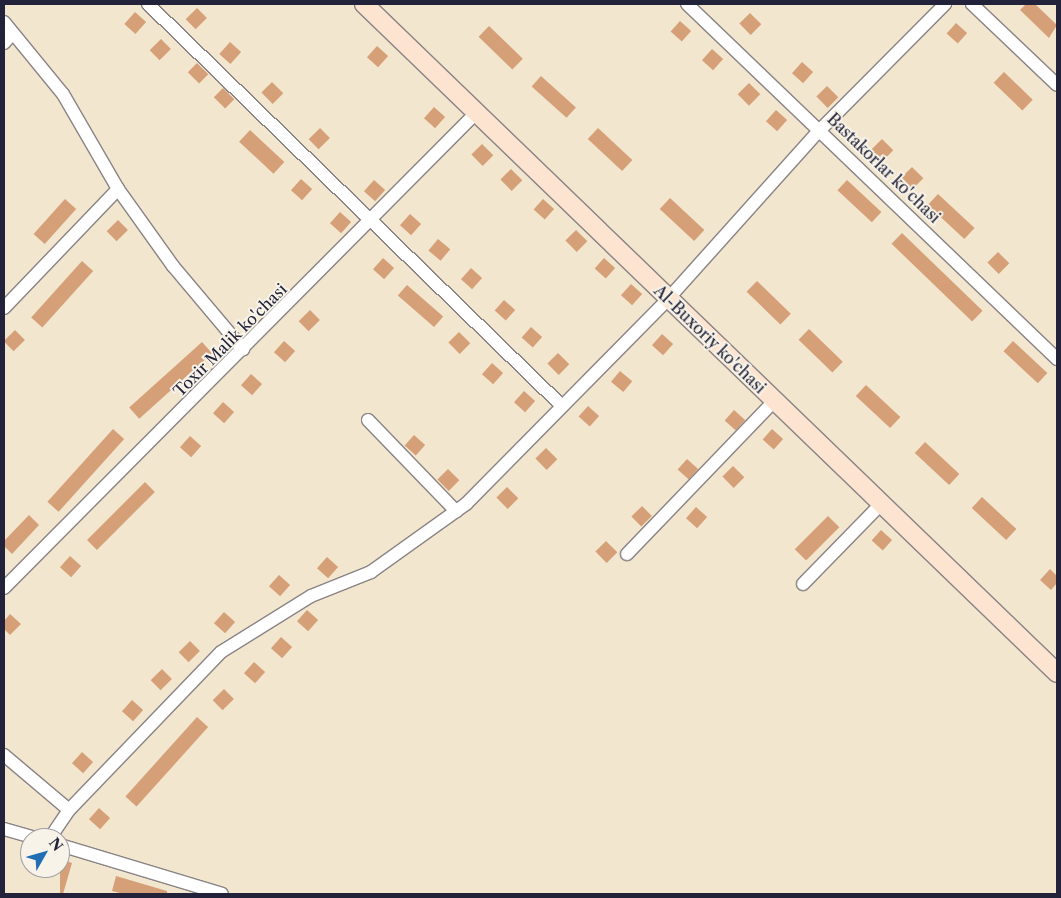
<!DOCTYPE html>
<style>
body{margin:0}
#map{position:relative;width:1061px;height:898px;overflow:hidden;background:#f3e6cf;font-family:"Libre Caslon Text",serif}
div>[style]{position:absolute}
.building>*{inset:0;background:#d5a077;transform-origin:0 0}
.roads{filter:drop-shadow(1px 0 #8a8485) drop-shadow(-1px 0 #8a8485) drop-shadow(0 1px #8a8485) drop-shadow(0 -1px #8a8485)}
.street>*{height:12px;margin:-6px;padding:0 6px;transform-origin:6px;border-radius:6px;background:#fff}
.secondary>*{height:18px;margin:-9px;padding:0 9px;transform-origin:9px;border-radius:9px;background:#fde4d1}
span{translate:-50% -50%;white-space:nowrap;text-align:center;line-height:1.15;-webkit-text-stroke:4px #f7f3e8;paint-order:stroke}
.street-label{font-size:16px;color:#22223b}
.frame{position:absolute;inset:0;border:5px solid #22223b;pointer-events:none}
.north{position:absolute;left:20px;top:828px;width:50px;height:50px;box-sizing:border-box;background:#f7f3e8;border:1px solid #a29fa3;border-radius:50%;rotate:52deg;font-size:14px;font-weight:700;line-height:20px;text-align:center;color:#22223b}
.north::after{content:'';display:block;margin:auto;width:18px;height:22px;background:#1f6fb2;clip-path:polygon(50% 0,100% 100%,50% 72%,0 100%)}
</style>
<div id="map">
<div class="building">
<div style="clip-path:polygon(1026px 4px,1035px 4px,1057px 25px,1049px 38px,1020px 10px)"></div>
<div style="left:197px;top:8px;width:14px;height:16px;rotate:45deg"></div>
<div style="left:135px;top:12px;width:15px;height:16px;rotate:42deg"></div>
<div style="left:750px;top:13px;width:16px;height:15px;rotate:45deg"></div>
<div style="left:680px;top:21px;width:15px;height:14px;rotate:42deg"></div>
<div style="left:956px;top:23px;width:15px;height:14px;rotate:42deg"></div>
<div style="left:489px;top:26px;width:47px;height:15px;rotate:44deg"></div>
<div style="left:161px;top:39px;width:14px;height:16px;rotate:45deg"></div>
<div style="left:230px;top:42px;width:15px;height:16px;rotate:42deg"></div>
<div style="left:377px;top:46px;width:15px;height:15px;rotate:42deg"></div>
<div style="left:712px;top:49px;width:15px;height:15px;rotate:42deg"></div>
<div style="left:802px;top:62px;width:15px;height:15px;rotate:42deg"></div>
<div style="left:197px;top:63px;width:16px;height:13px;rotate:45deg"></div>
<div style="left:1004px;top:72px;width:40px;height:15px;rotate:44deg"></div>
<div style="left:541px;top:76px;width:47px;height:14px;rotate:42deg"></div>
<div style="left:272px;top:82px;width:16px;height:15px;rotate:45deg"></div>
<div style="left:749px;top:83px;width:16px;height:16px;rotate:45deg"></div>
<div style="left:827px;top:86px;width:16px;height:15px;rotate:45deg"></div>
<div style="left:223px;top:88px;width:16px;height:13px;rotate:45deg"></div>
<div style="left:434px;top:107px;width:15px;height:15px;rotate:42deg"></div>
<div style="left:776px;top:110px;width:15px;height:15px;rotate:42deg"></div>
<div style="left:320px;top:128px;width:14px;height:16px;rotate:45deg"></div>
<div style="left:598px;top:128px;width:47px;height:15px;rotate:43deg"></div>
<div style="left:250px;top:130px;width:47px;height:16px;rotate:43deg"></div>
<div style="left:882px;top:139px;width:16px;height:15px;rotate:45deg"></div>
<div style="left:482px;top:144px;width:16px;height:15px;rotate:45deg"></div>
<div style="left:912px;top:167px;width:16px;height:15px;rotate:45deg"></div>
<div style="left:511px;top:169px;width:16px;height:15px;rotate:45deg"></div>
<div style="left:301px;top:179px;width:15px;height:15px;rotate:42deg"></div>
<div style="left:374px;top:180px;width:15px;height:15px;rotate:42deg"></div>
<div style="left:847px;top:180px;width:47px;height:14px;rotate:43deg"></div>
<div style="left:938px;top:194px;width:50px;height:15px;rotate:43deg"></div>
<div style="left:670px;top:198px;width:47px;height:15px;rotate:43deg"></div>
<div style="left:65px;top:199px;width:15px;height:47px;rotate:42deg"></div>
<div style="left:543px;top:199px;width:15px;height:14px;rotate:42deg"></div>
<div style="left:340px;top:212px;width:15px;height:15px;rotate:42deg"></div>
<div style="left:410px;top:214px;width:15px;height:15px;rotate:42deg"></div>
<div style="left:118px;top:220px;width:14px;height:16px;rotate:45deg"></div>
<div style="left:576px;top:230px;width:16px;height:15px;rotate:45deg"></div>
<div style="left:902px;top:233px;width:112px;height:15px;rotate:44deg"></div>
<div style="left:438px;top:239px;width:16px;height:15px;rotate:40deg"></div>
<div style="left:998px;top:252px;width:16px;height:15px;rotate:45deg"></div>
<div style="left:383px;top:258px;width:15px;height:15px;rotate:42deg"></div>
<div style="left:604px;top:258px;width:15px;height:14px;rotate:42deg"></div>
<div style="left:82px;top:261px;width:15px;height:76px;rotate:42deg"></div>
<div style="left:471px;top:268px;width:15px;height:15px;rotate:42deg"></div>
<div style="left:757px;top:281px;width:47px;height:15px;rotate:44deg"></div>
<div style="left:631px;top:284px;width:15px;height:15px;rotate:42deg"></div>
<div style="left:407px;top:285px;width:48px;height:14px;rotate:41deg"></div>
<div style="left:504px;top:300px;width:15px;height:14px;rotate:42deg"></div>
<div style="left:310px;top:310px;width:14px;height:16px;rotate:45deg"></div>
<div style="left:531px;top:327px;width:15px;height:14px;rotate:42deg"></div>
<div style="left:809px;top:329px;width:47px;height:15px;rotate:44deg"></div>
<div style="left:15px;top:330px;width:14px;height:16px;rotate:45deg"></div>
<div style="left:459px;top:332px;width:16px;height:15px;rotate:45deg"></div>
<div style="left:662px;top:334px;width:15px;height:15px;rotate:42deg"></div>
<div style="left:284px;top:341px;width:15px;height:15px;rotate:42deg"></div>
<div style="left:1013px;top:341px;width:47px;height:14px;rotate:43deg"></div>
<div style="left:202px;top:342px;width:15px;height:98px;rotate:48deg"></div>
<div style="left:558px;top:353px;width:16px;height:15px;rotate:45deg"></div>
<div style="left:492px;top:363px;width:15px;height:15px;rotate:42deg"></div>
<div style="left:620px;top:371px;width:16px;height:14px;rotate:40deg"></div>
<div style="left:251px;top:374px;width:15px;height:15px;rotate:42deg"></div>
<div style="left:866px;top:385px;width:47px;height:15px;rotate:43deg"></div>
<div style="left:524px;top:391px;width:15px;height:15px;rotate:42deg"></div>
<div style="left:223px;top:402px;width:15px;height:15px;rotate:42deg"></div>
<div style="left:588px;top:406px;width:15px;height:14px;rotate:42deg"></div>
<div style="left:734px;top:410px;width:15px;height:14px;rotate:42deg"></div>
<div style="left:113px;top:429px;width:15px;height:98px;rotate:42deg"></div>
<div style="left:772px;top:429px;width:15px;height:14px;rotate:42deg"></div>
<div style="left:414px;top:435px;width:15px;height:14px;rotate:42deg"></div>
<div style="left:190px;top:436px;width:15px;height:15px;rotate:42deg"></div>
<div style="left:925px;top:442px;width:47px;height:15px;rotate:43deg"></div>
<div style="left:546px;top:448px;width:16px;height:15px;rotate:45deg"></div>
<div style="left:687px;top:459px;width:15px;height:14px;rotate:42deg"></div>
<div style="left:733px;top:466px;width:16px;height:15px;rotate:45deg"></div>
<div style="left:448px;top:469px;width:16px;height:15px;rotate:45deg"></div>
<div style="left:145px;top:482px;width:14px;height:82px;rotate:45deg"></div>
<div style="left:507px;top:487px;width:16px;height:15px;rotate:45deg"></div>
<div style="left:982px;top:497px;width:47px;height:15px;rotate:43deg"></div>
<div style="left:642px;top:506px;width:14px;height:15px;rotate:45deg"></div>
<div style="left:696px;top:507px;width:15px;height:15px;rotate:42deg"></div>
<div style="clip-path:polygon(29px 515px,39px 525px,12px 554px,4px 546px,4px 541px)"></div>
<div style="left:828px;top:516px;width:16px;height:47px;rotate:45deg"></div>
<div style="left:881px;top:530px;width:15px;height:14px;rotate:42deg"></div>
<div style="left:606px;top:541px;width:16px;height:15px;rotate:45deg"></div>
<div style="left:70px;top:556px;width:15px;height:15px;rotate:42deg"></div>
<div style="left:327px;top:557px;width:15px;height:15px;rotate:42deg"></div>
<div style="clip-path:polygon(1050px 569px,1057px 576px,1057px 583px,1051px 590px,1040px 580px)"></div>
<div style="left:279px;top:575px;width:15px;height:15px;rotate:42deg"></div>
<div style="left:307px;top:610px;width:15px;height:15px;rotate:42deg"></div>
<div style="left:224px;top:612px;width:15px;height:15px;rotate:42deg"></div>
<div style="clip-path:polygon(10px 614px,21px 624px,10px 635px,4px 629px,4px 621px)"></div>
<div style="left:281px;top:637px;width:15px;height:15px;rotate:42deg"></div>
<div style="left:190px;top:641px;width:14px;height:16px;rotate:45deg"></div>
<div style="left:254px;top:662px;width:15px;height:15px;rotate:42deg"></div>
<div style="left:162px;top:669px;width:14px;height:16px;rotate:45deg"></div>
<div style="left:224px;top:689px;width:14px;height:16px;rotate:45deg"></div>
<div style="left:132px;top:700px;width:15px;height:15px;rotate:42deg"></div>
<div style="left:197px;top:717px;width:15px;height:107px;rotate:42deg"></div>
<div style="left:82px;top:752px;width:15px;height:15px;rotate:42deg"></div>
<div style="left:99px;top:808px;width:15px;height:15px;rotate:42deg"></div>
<div style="clip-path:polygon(60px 859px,72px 863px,63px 894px,60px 894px)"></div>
<div style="clip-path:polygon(116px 876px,167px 891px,167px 894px,124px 894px,112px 891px)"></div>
</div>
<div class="roads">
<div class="street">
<div style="left:148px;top:4px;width:577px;rotate:44.16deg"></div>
<div style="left:687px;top:4px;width:513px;rotate:43.81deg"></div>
<div style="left:972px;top:4px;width:117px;rotate:43.6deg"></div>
<div style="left:4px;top:22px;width:93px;rotate:50.7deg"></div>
<div style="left:63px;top:94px;width:110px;rotate:59.9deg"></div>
<div style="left:118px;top:189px;width:95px;rotate:54.5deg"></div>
<div style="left:173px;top:266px;width:109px;rotate:49.9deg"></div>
<div style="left:4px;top:43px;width:13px;rotate:-48deg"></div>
<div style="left:4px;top:308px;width:165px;rotate:-46.2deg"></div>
<div style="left:368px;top:420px;width:127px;rotate:46deg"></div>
<div style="left:627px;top:554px;width:212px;rotate:-46.1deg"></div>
<div style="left:803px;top:584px;width:112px;rotate:-45.7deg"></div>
<div style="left:4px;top:588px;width:671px;rotate:-45.18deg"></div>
<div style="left:4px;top:755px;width:85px;rotate:40.2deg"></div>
<div style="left:4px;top:829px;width:32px;rotate:16deg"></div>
<div style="left:50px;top:838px;width:34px;rotate:-56deg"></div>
<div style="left:69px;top:810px;width:219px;rotate:-46.1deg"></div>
<div style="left:221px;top:652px;width:106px;rotate:-31.9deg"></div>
<div style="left:311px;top:596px;width:65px;rotate:-21.8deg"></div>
<div style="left:371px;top:572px;width:117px;rotate:-35.6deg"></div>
<div style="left:466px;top:504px;width:288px;rotate:-45.4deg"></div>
<div style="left:668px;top:299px;width:223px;rotate:-48.1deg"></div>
<div style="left:817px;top:133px;width:182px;rotate:-45.2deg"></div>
<div style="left:60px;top:845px;width:169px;rotate:16.8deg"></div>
</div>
<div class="secondary">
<div style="left:364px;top:4px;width:963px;rotate:43.99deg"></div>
</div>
</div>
<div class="street-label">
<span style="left:884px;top:168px;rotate:44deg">Bastakorlar ko'chasi</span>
<span style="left:710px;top:339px;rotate:44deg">Al-Buxoriy ko'chasi</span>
<span style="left:230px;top:340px;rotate:-45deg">Toxir Malik ko'chasi</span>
</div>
<div class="frame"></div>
<div class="north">N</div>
</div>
